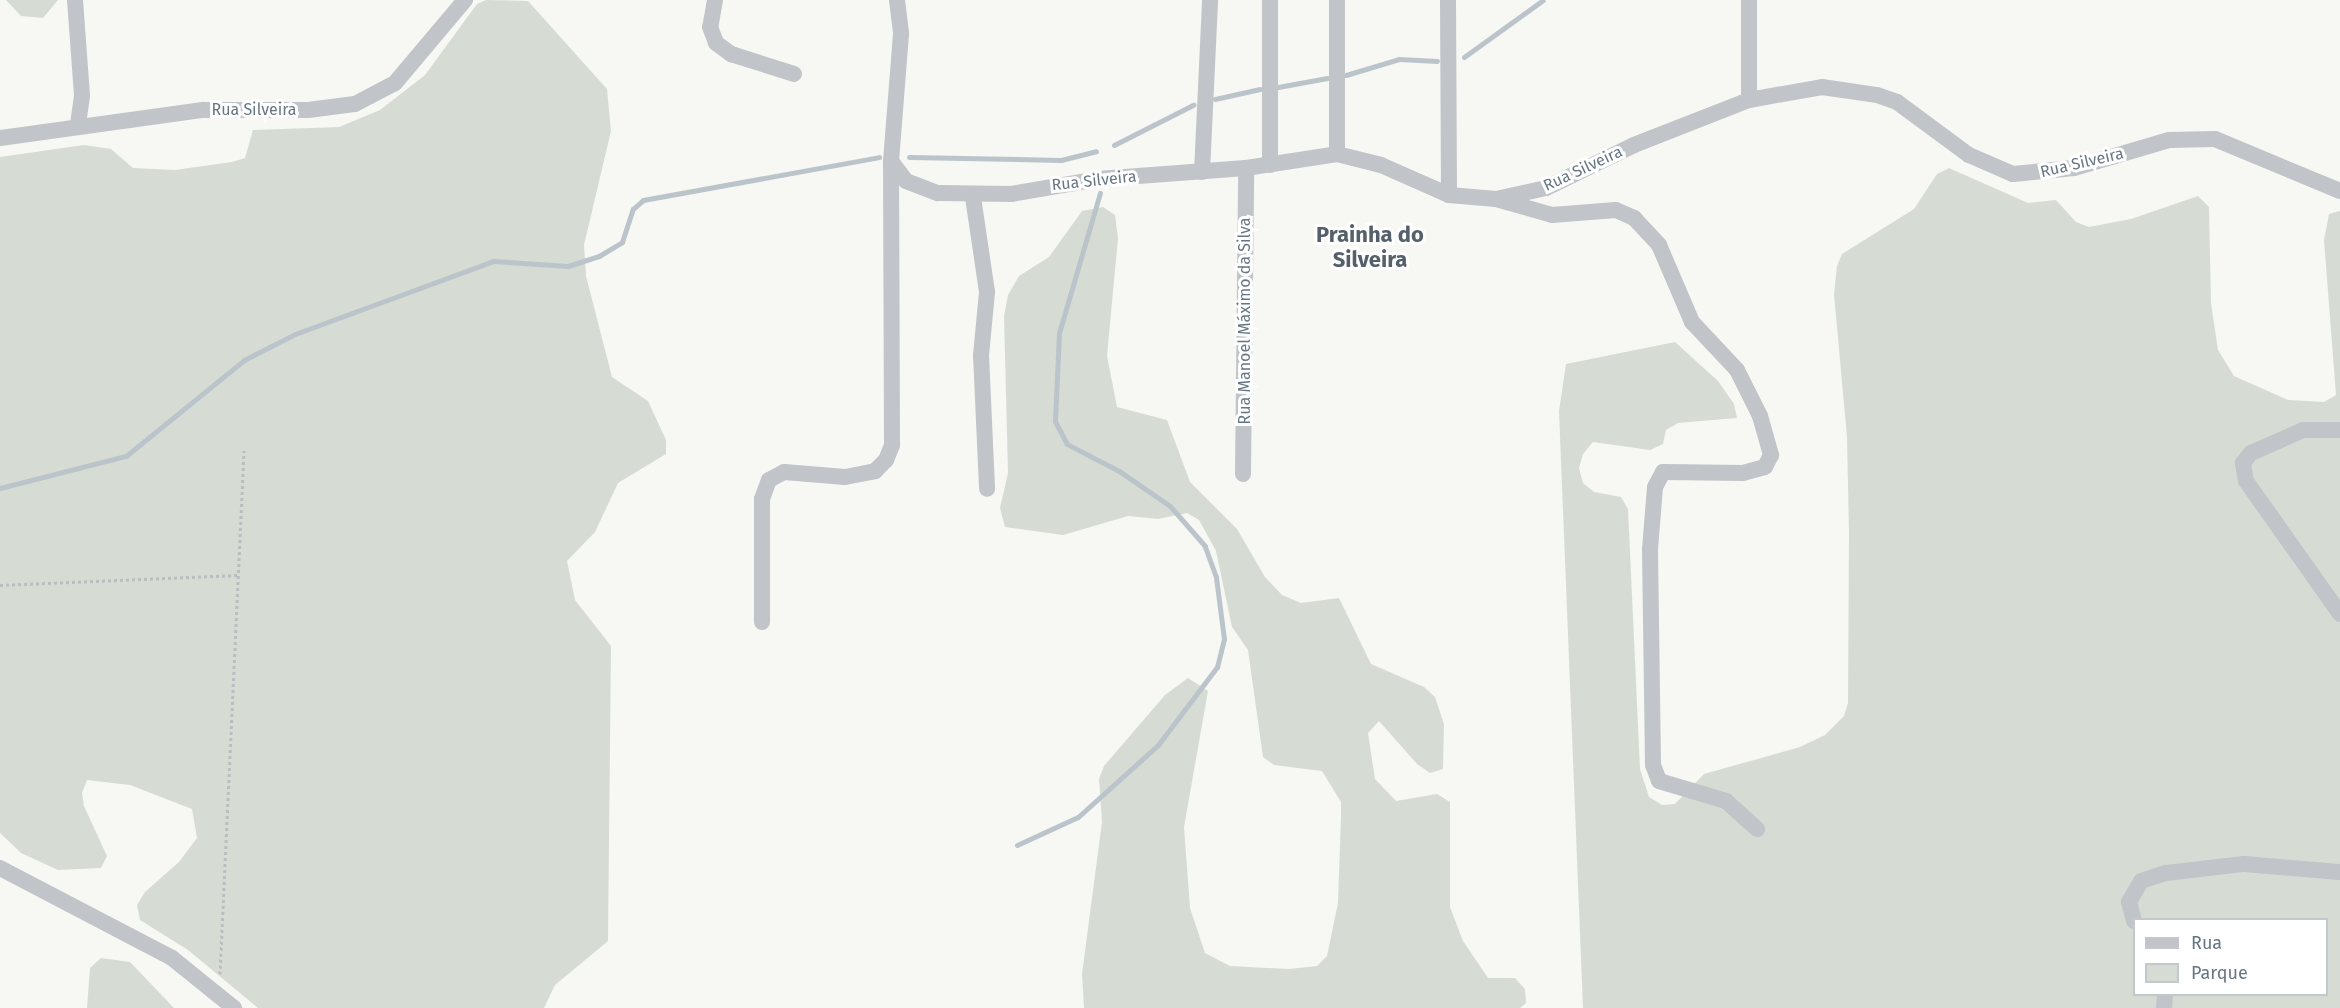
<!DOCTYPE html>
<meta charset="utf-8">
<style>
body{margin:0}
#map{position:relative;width:2340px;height:1008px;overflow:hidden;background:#f7f7f4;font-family:"Fira Sans",sans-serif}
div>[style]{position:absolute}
.green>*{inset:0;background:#d6dcd4}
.stream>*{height:5px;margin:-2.5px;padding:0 2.5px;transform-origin:2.5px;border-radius:2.5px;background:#bbc4ca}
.path>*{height:3px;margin-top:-1.5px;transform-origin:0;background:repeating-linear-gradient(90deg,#bbbdc0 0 3px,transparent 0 6px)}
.minor>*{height:16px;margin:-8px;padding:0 8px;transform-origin:8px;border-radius:8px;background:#c1c4c8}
span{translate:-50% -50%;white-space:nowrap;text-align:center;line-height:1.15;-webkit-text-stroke:6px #fff;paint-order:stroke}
.street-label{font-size:16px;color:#677684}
.district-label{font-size:22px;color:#55606a;font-weight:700}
.legend{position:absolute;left:2133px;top:918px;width:195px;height:78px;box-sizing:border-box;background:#fff;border:2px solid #c2c8ce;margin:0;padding:8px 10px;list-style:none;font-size:18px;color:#677684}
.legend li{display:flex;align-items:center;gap:12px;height:30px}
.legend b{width:30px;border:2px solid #c2c8ce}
</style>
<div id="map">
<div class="green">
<div style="clip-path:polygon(6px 0,58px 0,43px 18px,21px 16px)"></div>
<div style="clip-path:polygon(486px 0,528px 1px,607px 89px,611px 131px,584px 245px,586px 276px,612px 377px,648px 401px,666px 440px,666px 454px,618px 483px,595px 532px,567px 561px,575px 600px,611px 646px,608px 941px,555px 985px,544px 1008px,258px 1008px,188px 950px,140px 920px,137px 905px,145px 892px,179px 862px,197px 838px,192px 809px,130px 785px,87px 780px,82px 793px,84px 806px,107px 856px,101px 868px,58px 870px,21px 853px,0 833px,0 157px,84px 145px,111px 149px,133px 168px,175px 170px,232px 162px,245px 158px,253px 130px,339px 127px,380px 110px,425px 75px,477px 4px)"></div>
<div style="clip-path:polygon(evenodd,1949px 168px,2028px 203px,2056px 200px,2076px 222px,2089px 227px,2131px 219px,2198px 196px,2209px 207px,2211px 303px,2218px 350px,2234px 376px,2288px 400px,2324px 402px,2336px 395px,2324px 240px,2329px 214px,2340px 211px,2340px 1008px,1583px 1008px,1559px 411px,1566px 364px,1675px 342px,1718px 381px,1734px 404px,1737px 418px,1678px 423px,1666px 430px,1663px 444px,1650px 450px,1593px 442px,1583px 454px,1579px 468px,1583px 483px,1594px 492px,1621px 497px,1628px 509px,1640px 769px,1649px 797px,1662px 805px,1675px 804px,1704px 774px,1800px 747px,1825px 735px,1844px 716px,1848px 703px,1849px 533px,1847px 437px,1834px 294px,1837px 266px,1842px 254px,1914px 209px,1937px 174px,1949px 168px,2134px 920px,2326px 920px,2326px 994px,2134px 994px,2134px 920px)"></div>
<div style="clip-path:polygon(1103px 207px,1115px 215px,1118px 238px,1107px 356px,1117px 407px,1167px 420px,1190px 482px,1237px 529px,1265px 577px,1282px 595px,1301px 603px,1339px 598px,1371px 664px,1424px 687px,1435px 697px,1444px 724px,1443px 769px,1430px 773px,1417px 764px,1379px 721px,1368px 733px,1375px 779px,1396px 801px,1437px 794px,1450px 802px,1450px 907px,1463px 941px,1488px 978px,1515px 978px,1525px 989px,1526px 1003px,1520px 1008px,1084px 1008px,1082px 974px,1102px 822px,1099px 779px,1104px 766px,1165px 695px,1188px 678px,1208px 691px,1184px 827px,1190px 908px,1205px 953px,1230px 966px,1289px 969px,1317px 966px,1327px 956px,1338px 903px,1341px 816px,1341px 802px,1322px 771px,1274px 765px,1263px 757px,1248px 650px,1232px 627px,1216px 551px,1199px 520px,1187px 513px,1158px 519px,1128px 516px,1063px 535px,1005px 527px,1000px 508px,1008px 473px,1004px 316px,1008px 295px,1019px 276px,1049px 257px,1082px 211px)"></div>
<div style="clip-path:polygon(101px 958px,130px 962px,174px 1008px,87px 1008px,90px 968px)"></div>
</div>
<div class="stream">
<div style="left:1464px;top:57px;width:97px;rotate:-35.8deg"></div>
<div style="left:1346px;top:75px;width:55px;rotate:-16.8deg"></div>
<div style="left:1399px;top:59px;width:38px;rotate:3deg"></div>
<div style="left:1278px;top:87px;width:50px;rotate:-10.4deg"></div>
<div style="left:1215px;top:99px;width:46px;rotate:-12.5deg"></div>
<div style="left:1114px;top:145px;width:89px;rotate:-26.9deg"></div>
<div style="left:909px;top:157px;width:152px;rotate:1.1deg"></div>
<div style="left:1061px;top:160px;width:36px;rotate:-14deg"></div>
<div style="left:0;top:488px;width:130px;rotate:-14.3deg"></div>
<div style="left:126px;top:456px;width:152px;rotate:-39.1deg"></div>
<div style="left:244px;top:360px;width:57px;rotate:-27deg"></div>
<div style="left:295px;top:334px;width:211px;rotate:-20.2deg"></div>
<div style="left:493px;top:261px;width:75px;rotate:3.8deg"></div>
<div style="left:568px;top:266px;width:33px;rotate:-18deg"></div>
<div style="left:599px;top:256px;width:27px;rotate:-31deg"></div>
<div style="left:622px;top:242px;width:35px;rotate:-72deg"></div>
<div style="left:633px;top:209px;width:13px;rotate:-42deg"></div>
<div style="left:643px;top:200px;width:240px;rotate:-10.3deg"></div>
<div style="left:1017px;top:845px;width:67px;rotate:-24.7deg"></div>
<div style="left:1078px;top:817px;width:108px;rotate:-42deg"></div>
<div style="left:1158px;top:745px;width:98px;rotate:-52.9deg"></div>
<div style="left:1217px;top:667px;width:29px;rotate:-76deg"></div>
<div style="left:1224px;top:639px;width:63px;rotate:-97.4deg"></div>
<div style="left:1216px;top:577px;width:33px;rotate:-110deg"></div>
<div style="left:1205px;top:546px;width:53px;rotate:-131.2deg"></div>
<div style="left:1170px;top:506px;width:62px;rotate:-145.5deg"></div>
<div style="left:1119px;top:471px;width:59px;rotate:-152.6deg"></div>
<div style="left:1067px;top:444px;width:26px;rotate:-118deg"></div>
<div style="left:1055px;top:421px;width:88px;rotate:-87.4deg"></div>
<div style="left:1059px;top:333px;width:146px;rotate:-73.7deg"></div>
</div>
<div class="path">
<div style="left:0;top:585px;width:238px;rotate:-2.4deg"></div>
<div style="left:220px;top:974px;width:524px;rotate:-87.37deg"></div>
</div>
<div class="minor">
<div style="left:75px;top:0;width:96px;rotate:85.8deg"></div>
<div style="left:82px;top:96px;width:30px;rotate:98deg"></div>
<div style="left:715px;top:0;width:27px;rotate:100deg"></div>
<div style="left:710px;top:27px;width:17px;rotate:69deg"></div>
<div style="left:716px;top:43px;width:19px;rotate:36deg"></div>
<div style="left:731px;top:54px;width:66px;rotate:17.6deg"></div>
<div style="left:897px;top:0;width:34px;rotate:83deg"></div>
<div style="left:901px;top:34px;width:127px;rotate:94.5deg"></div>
<div style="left:891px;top:161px;width:25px;rotate:53deg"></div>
<div style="left:906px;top:181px;width:34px;rotate:21deg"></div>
<div style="left:938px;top:193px;width:73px;rotate:0.8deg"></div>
<div style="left:1011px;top:194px;width:88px;rotate:-9.8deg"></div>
<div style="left:1098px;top:179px;width:148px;rotate:-4.3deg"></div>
<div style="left:1246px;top:168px;width:92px;rotate:-8.7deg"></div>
<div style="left:1337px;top:154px;width:45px;rotate:14deg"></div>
<div style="left:1381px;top:165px;width:74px;rotate:23.8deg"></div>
<div style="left:1449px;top:195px;width:47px;rotate:4.9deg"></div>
<div style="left:1496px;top:199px;width:51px;rotate:-12.4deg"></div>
<div style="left:1546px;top:188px;width:98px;rotate:-26deg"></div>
<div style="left:1634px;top:145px;width:123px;rotate:-21.4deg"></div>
<div style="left:1749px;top:100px;width:74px;rotate:-10.1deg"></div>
<div style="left:1822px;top:87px;width:56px;rotate:8.3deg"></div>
<div style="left:1877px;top:95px;width:21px;rotate:19deg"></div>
<div style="left:1897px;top:102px;width:89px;rotate:36.4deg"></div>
<div style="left:1969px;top:155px;width:48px;rotate:23.4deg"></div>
<div style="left:2013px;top:174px;width:61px;rotate:-5.6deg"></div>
<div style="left:2074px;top:168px;width:99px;rotate:-16.4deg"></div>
<div style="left:2169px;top:140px;width:46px;rotate:-1.2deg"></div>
<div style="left:2215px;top:139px;width:135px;rotate:22.6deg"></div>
<div style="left:1270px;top:0;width:165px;rotate:90deg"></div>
<div style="left:1448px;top:0;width:195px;rotate:89.7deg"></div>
<div style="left:1749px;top:0;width:100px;rotate:90deg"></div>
<div style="left:0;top:138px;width:205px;rotate:-7.9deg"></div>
<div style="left:203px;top:110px;width:105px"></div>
<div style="left:308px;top:110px;width:47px;rotate:-7.3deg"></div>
<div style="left:355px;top:104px;width:45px;rotate:-27.7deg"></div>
<div style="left:395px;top:83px;width:109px;rotate:-49.9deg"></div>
<div style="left:1337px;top:154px;width:154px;rotate:-90deg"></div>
<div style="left:1202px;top:172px;width:172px;rotate:-87.3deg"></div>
<div style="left:973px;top:197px;width:96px;rotate:81.6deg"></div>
<div style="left:987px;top:292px;width:63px;rotate:95.4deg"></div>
<div style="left:981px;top:355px;width:134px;rotate:87.4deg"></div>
<div style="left:1496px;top:199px;width:58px;rotate:15.9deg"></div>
<div style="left:1552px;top:215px;width:64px;rotate:-4.5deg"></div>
<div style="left:1616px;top:210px;width:20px;rotate:24deg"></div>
<div style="left:1634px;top:218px;width:37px;rotate:47deg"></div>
<div style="left:1659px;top:245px;width:84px;rotate:66.8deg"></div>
<div style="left:1692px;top:322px;width:66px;rotate:46.8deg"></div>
<div style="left:1737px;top:370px;width:51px;rotate:63.4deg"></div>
<div style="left:1760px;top:416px;width:41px;rotate:74.2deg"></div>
<div style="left:1771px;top:455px;width:13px;rotate:117deg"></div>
<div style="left:1765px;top:467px;width:23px;rotate:165deg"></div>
<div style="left:1743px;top:473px;width:80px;rotate:-179.3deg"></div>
<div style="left:1663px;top:472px;width:17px;rotate:118deg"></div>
<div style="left:1655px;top:487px;width:62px;rotate:94.6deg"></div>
<div style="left:1650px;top:549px;width:216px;rotate:89.2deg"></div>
<div style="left:1653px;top:765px;width:17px;rotate:69deg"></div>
<div style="left:1659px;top:781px;width:70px;rotate:16.6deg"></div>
<div style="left:1726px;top:801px;width:42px;rotate:42.1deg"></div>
<div style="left:2340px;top:430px;width:37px;rotate:180deg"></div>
<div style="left:2303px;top:430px;width:57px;rotate:156.1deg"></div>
<div style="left:2251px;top:453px;width:13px;rotate:129deg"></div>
<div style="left:2243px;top:463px;width:18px;rotate:81deg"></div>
<div style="left:2246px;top:481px;width:163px;rotate:54.7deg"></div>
<div style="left:1243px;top:474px;width:306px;rotate:-89.4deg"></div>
<div style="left:762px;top:622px;width:123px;rotate:-90deg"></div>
<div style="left:762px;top:499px;width:20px;rotate:-70deg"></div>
<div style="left:769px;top:480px;width:17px;rotate:-28deg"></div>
<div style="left:784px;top:472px;width:61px;rotate:4.7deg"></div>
<div style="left:845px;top:477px;width:31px;rotate:-11deg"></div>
<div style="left:875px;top:471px;width:16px;rotate:-45deg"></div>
<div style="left:886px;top:460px;width:16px;rotate:-68deg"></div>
<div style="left:892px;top:445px;width:283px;rotate:-90.2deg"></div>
<div style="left:0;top:868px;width:194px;rotate:27.6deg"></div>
<div style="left:172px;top:958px;width:80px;rotate:38.9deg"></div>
<div style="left:2134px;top:921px;width:20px;rotate:-105deg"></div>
<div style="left:2129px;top:902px;width:24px;rotate:-60deg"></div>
<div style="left:2141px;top:881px;width:26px;rotate:-18deg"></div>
<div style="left:2166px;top:873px;width:79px;rotate:-6.6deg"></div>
<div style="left:2244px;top:864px;width:96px;rotate:4.8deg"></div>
<div style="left:2164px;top:1008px;width:14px;rotate:-86deg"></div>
</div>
<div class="street-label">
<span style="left:254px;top:110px">Rua Silveira</span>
<span style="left:2082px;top:163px;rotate:-13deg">Rua Silveira</span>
<span style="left:1583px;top:169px;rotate:-25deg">Rua Silveira</span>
<span style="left:1094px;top:181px;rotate:-6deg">Rua Silveira</span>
<span style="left:1245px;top:321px;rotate:-90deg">Rua Manoel Máximo da Silva</span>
</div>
<div class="district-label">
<span style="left:1370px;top:247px">Prainha do<br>Silveira</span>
</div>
<ul class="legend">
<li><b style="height:8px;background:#c1c4c8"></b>Rua</li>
<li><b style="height:16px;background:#d6dcd4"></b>Parque</li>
</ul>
</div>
